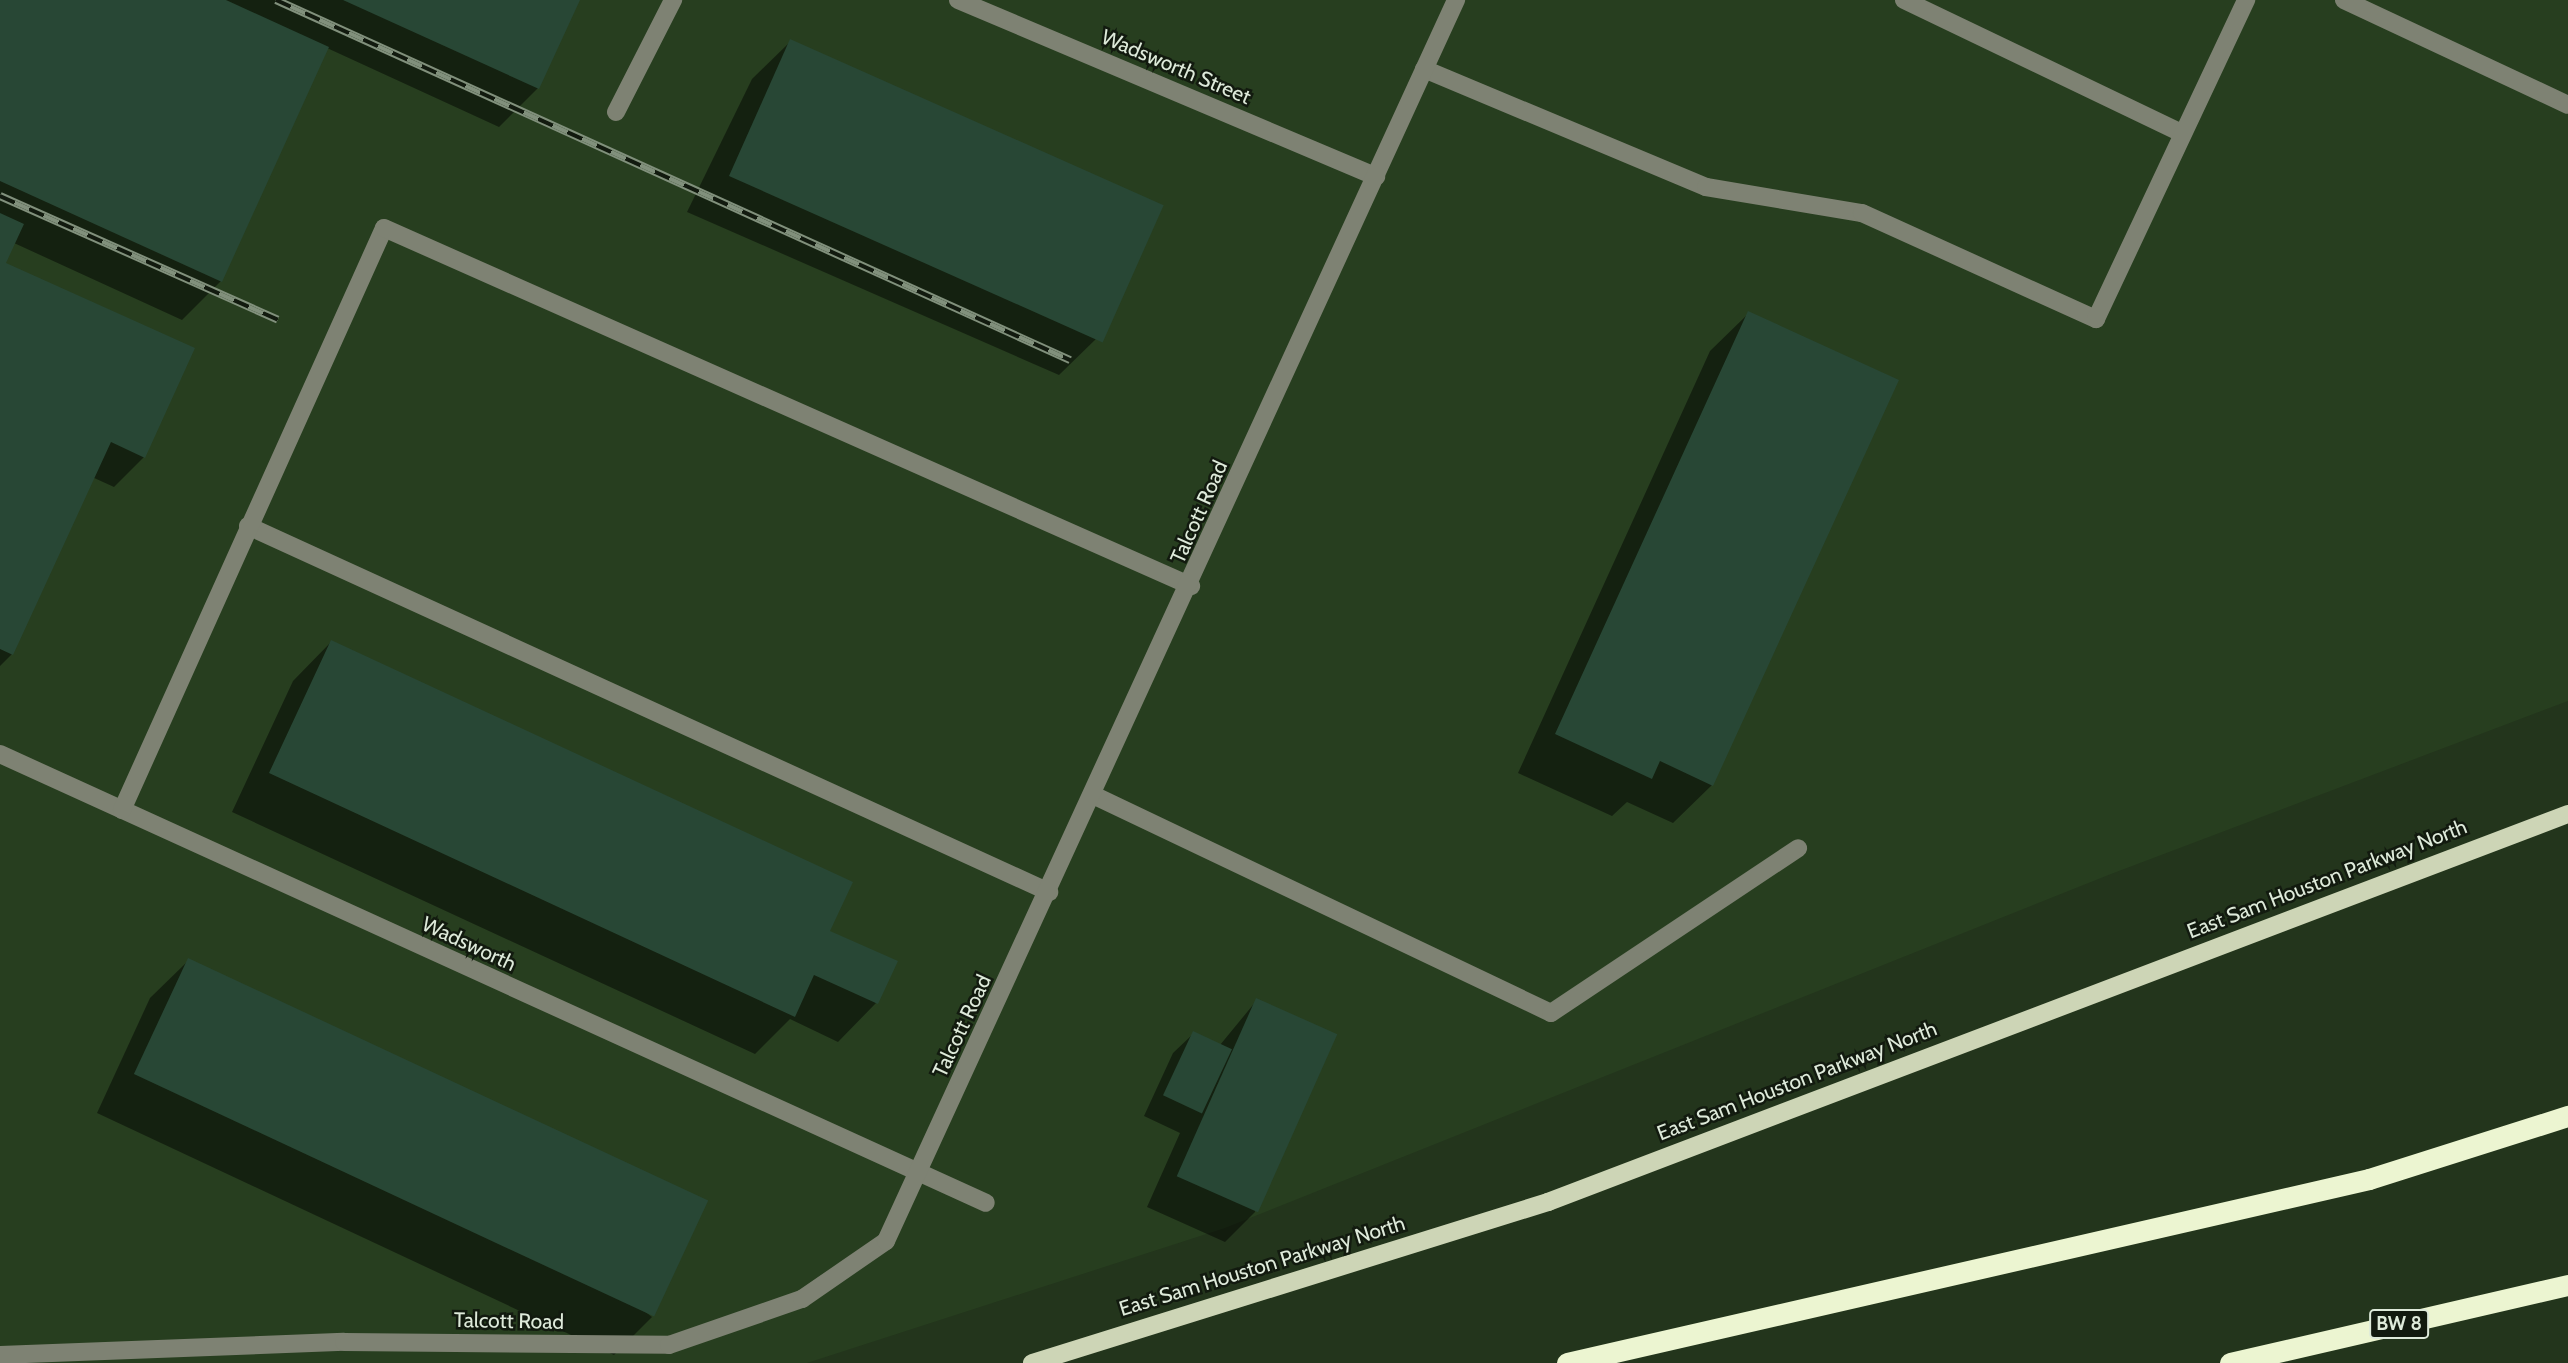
<!DOCTYPE html>
<style>
body{margin:0}
#map{position:relative;width:2568px;height:1363px;overflow:hidden;background:#23351c;font-family:Cabin,sans-serif}
div>[style]{position:absolute}
.built>*{inset:0;background:#273e1f}
.shadow>*{inset:0;background:#0007}
.building>*{inset:0;background:#284735;transform-origin:0 0}
.minor>*{height:18px;margin:-9px;padding:0 9px;transform-origin:9px;border-radius:9px;background:#7e8273}
.major>*{height:18px;margin:-9px;padding:0 9px;transform-origin:9px;border-radius:9px;background:#cdd5b6}
.highway>*{height:21px;margin:-10.5px;padding:0 10.5px;transform-origin:10.5px;border-radius:10.5px;background:#ecf5d1}
.rail>*{height:8px;margin-top:-4px;transform-origin:0;background:repeating-linear-gradient(90deg,#121a0f 0 16px,#81907c 0 32px);box-sizing:border-box;border-block:2px solid #81907c}
span{translate:-50% -50%;white-space:nowrap;text-align:center;line-height:1.15;-webkit-text-stroke:5px #121a0f;paint-order:stroke}
.shield-label span{padding:2px 5px;background:#121a0f;border:2px solid;border-radius:5px;-webkit-text-stroke-width:0}
.shield-label{font-size:19px;color:#deeada;font-weight:700}
.street-label{font-size:21px;color:#deeada}
</style>
<div id="map">
<div class="built">
<div style="clip-path:polygon(0 0,2568px 0,2568px 701px,2111px 874px,1225px 1228px,807px 1363px,0 1363px)"></div>
</div>
<div class="shadow">
<div style="clip-path:polygon(0 0,578px 0,538px 88px,499px 127px,327px 48px,221px 281px,182px 320px,14px 243px,4px 264px,144px 457px,114px 487px,92px 477px,12px 654px,0 666px)"></div>
<div style="clip-path:polygon(791px 41px,1098px 337px,1059px 375px,687px 212px,752px 79px)"></div>
<div style="clip-path:polygon(1749px 313px,1712px 785px,1673px 823px,1627px 802px,1612px 816px,1518px 773px,1710px 351px)"></div>
<div style="clip-path:polygon(331px 642px,828px 931px,876px 1003px,838px 1042px,790px 1019px,755px 1054px,232px 812px,293px 681px)"></div>
<div style="clip-path:polygon(189px 960px,652px 1317px,614px 1355px,97px 1113px,150px 998px)"></div>
<div style="clip-path:polygon(1257px 1000px,1255px 1212px,1225px 1242px,1147px 1207px,1180px 1133px,1144px 1116px,1173px 1053px,1194px 1033px,1220px 1045px)"></div>
</div>
<div class="building">
<div style="clip-path:polygon(0 0,226px 0,329px 47px,222px 282px,0 181px)"></div>
<div style="clip-path:polygon(343px 0,580px 0,539px 89px)"></div>
<div style="left:790px;top:39px;width:409px;height:150px;rotate:24deg"></div>
<div style="clip-path:polygon(0 213px,24px 224px,6px 263px,195px 348px,145px 458px,111px 442px,13px 655px,0 649px)"></div>
<div style="clip-path:polygon(1748px 311px,1899px 380px,1713px 786px,1660px 761px,1652px 779px,1555px 734px)"></div>
<div style="clip-path:polygon(331px 640px,853px 882px,830px 931px,898px 961px,878px 1004px,814px 975px,795px 1017px,269px 773px)"></div>
<div style="left:188px;top:958px;width:574px;height:128px;rotate:25deg"></div>
<div style="left:1256px;top:998px;width:89px;height:195px;rotate:24deg"></div>
<div style="left:1193px;top:1031px;width:43px;height:71px;rotate:25deg"></div>
</div>
<div class="minor">
<div style="left:958px;top:0;width:454px;rotate:22.9deg"></div>
<div style="left:1904px;top:0;width:308px;rotate:25.6deg"></div>
<div style="left:2344px;top:0;width:247px;rotate:25.1deg"></div>
<div style="left:1424px;top:69px;width:306px;rotate:22.7deg"></div>
<div style="left:1706px;top:187px;width:158px;rotate:9.5deg"></div>
<div style="left:1862px;top:213px;width:257px;rotate:24.4deg"></div>
<div style="left:2096px;top:319px;width:353px;rotate:-64.8deg"></div>
<div style="left:616px;top:112px;width:126px;rotate:-63deg"></div>
<div style="left:248px;top:526px;width:881px;rotate:24.56deg"></div>
<div style="left:0;top:754px;width:1083px;rotate:24.48deg"></div>
<div style="left:1093px;top:795px;width:507px;rotate:25.45deg"></div>
<div style="left:1551px;top:1013px;width:297px;rotate:-33.7deg"></div>
<div style="left:122px;top:810px;width:638px;rotate:-65.76deg"></div>
<div style="left:384px;top:228px;width:883px;rotate:23.92deg"></div>
<div style="left:0;top:1355px;width:344px;rotate:-2.2deg"></div>
<div style="left:344px;top:1342px;width:325px;rotate:0.5deg"></div>
<div style="left:669px;top:1345px;width:141px;rotate:-19.1deg"></div>
<div style="left:802px;top:1299px;width:102px;rotate:-34.6deg"></div>
<div style="left:886px;top:1241px;width:1366px;rotate:-65.33deg"></div>
</div>
<div class="major">
<div style="left:1032px;top:1363px;width:541px;rotate:-17.33deg"></div>
<div style="left:1548px;top:1202px;width:1091px;rotate:-20.83deg"></div>
</div>
<div class="highway">
<div style="left:1567px;top:1363px;width:823px;rotate:-12.92deg"></div>
<div style="left:2369px;top:1179px;width:209px;rotate:-17.6deg"></div>
<div style="left:2230px;top:1363px;width:347px;rotate:-13deg"></div>
</div>
<div class="rail">
<div style="left:276px;top:0;width:872px;rotate:24.39deg"></div>
<div style="left:0;top:196px;width:304px;rotate:24deg"></div>
</div>
<div class="shield-label">
<span style="left:2399px;top:1324px">BW 8</span>
</div>
<div class="street-label">
<span style="left:1176px;top:67px;rotate:23deg">Wadsworth Street</span>
<span style="left:1199px;top:512px;rotate:-66deg">Talcott Road</span>
<span style="left:2327px;top:879px;rotate:-21deg">East Sam Houston Parkway North</span>
<span style="left:469px;top:944px;rotate:25deg">Wadsworth</span>
<span style="left:962px;top:1026px;rotate:-65deg">Talcott Road</span>
<span style="left:1797px;top:1081px;rotate:-21deg">East Sam Houston Parkway North</span>
<span style="left:1262px;top:1266px;rotate:-17deg">East Sam Houston Parkway North</span>
<span style="left:509px;top:1321px;rotate:1deg">Talcott Road</span>
</div>
</div>
